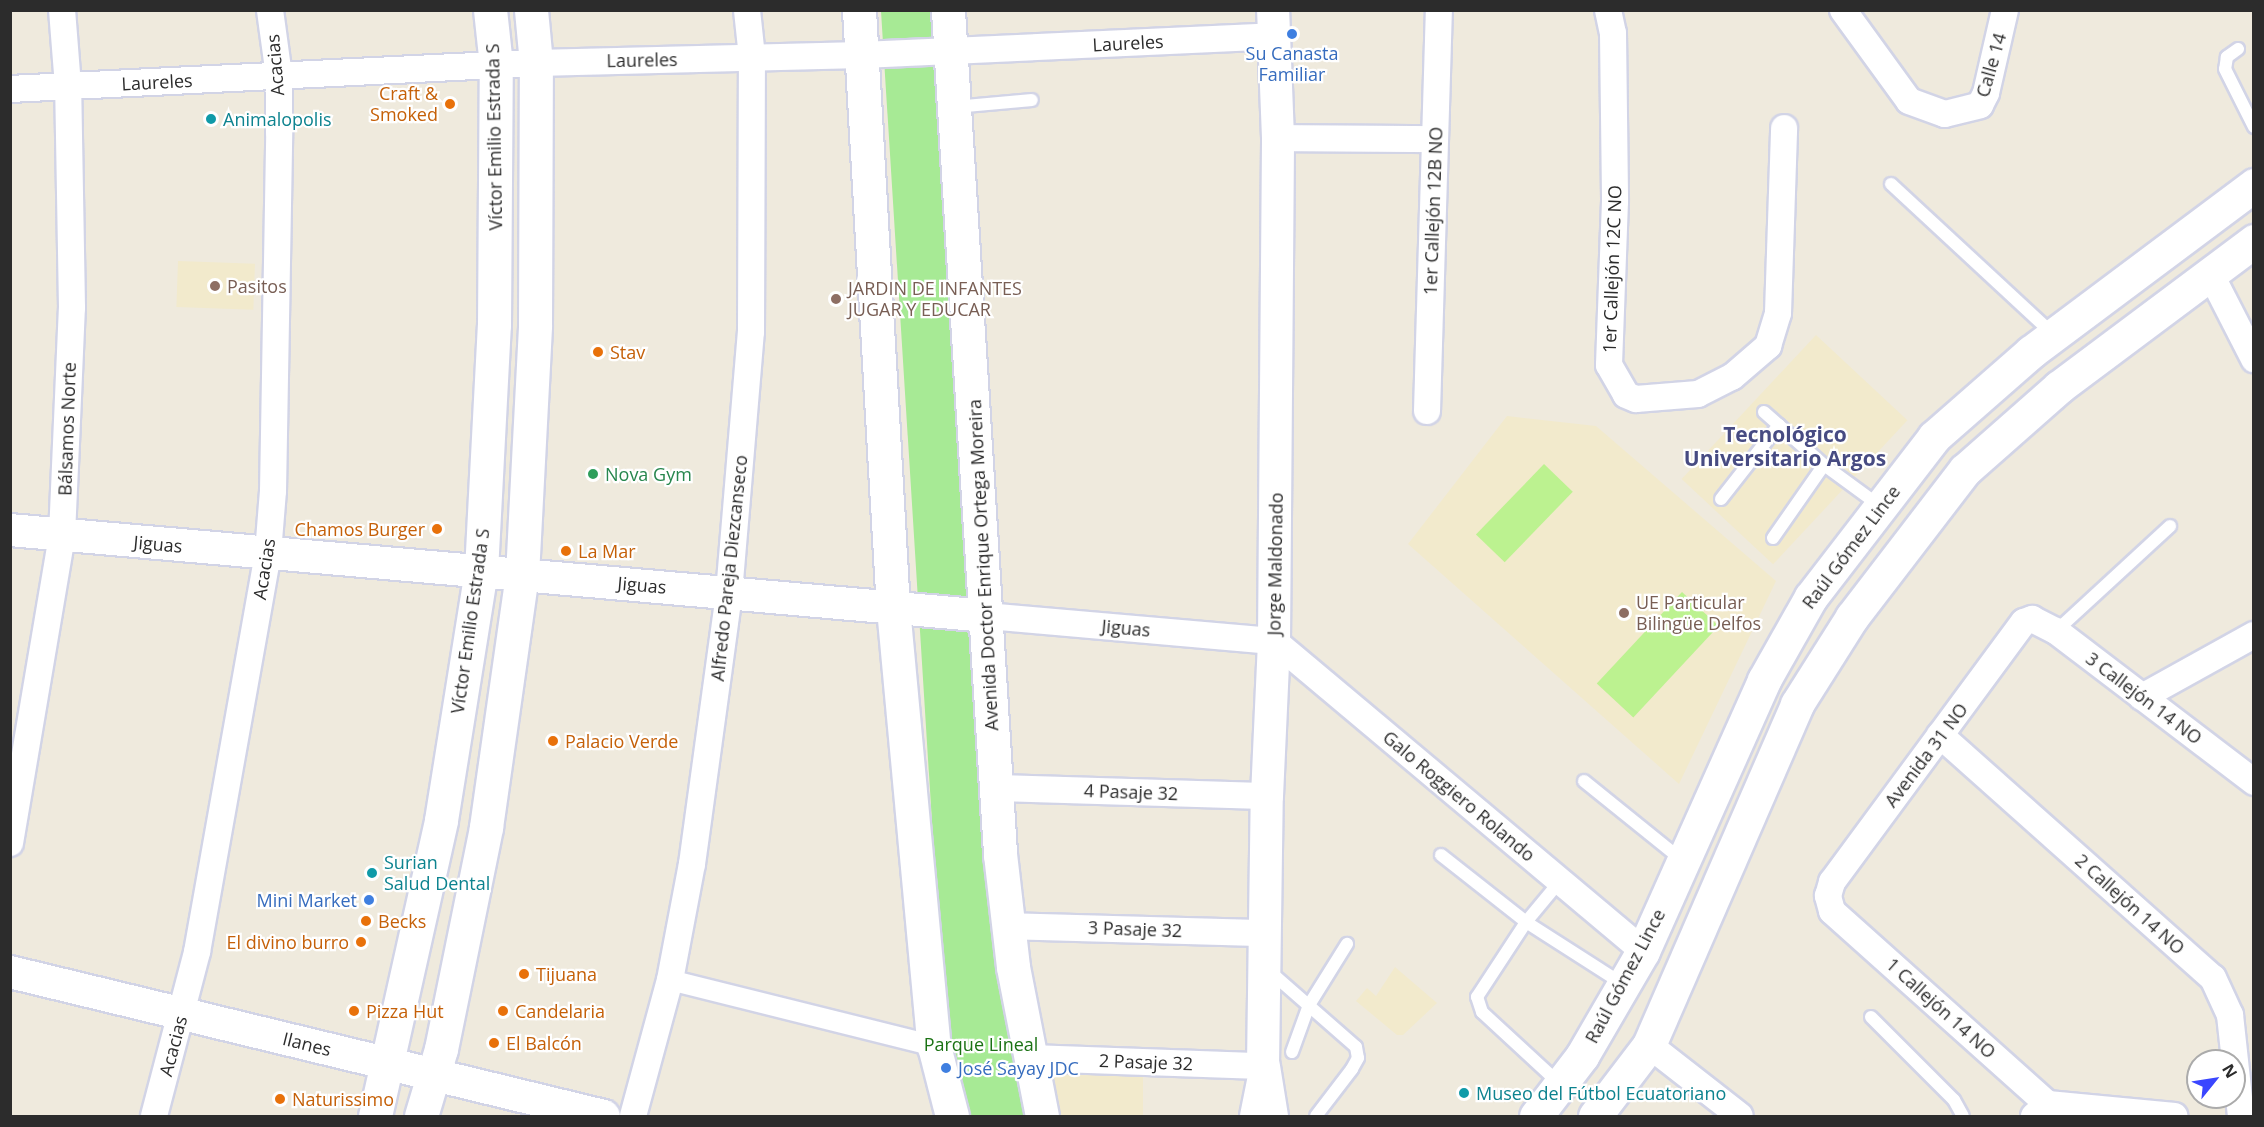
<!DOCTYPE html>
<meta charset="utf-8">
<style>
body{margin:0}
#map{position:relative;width:2264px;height:1127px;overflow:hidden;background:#efeadd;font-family:"Open Sans",sans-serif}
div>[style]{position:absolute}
.education>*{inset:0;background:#f2eacc;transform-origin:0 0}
.green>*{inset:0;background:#a7ea95}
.pitch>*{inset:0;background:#bcf290;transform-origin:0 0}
.roads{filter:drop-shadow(2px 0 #d2d4e6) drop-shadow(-2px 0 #d2d4e6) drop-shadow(0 2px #d2d4e6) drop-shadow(0 -2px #d2d4e6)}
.service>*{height:12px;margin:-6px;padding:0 6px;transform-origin:6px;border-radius:6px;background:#fff}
.pedestrian>*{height:20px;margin:-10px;padding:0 10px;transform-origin:10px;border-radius:10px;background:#fff}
.minor>*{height:26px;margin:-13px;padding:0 13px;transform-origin:13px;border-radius:13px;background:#fff}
.tertiary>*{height:32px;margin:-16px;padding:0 16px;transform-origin:16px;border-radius:16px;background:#fff}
.secondary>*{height:33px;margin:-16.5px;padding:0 16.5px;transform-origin:16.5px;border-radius:16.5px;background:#fff}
.dots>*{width:16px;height:16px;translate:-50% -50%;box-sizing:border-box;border:3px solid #fff;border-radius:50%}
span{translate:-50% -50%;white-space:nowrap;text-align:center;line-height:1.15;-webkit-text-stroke:4.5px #fff;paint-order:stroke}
.street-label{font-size:18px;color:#2c2c2c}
.shop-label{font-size:18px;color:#366cbe}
.right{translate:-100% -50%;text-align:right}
.left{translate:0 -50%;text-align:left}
.food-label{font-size:18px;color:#c56008}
.culture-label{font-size:18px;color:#0d838f}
.education-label{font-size:18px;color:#785e54}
.leisure-label{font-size:18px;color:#27864d}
.park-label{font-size:18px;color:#1b7214}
.quarter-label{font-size:21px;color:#474b82;font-weight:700}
.frame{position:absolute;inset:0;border:12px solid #2c2c2c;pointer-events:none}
.north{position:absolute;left:2186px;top:1049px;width:60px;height:60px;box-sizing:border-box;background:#fff;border:2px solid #ababab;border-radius:50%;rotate:60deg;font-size:16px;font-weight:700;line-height:24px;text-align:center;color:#2c2c2c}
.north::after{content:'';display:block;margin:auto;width:21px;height:27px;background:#3a46ff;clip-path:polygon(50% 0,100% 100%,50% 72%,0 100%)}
</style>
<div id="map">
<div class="education">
<div style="left:178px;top:261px;width:77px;height:46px;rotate:2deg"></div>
<div style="left:1816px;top:335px;width:125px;height:197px;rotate:43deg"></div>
<div style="clip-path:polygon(1507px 416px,1596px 426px,1776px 581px,1679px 784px,1408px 544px)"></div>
<div style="clip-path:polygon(1395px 967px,1437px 1003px,1403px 1035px,1397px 1035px,1356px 1001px,1367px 988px,1376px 996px)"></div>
<div style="clip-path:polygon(1041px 1069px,1143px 1074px,1143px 1116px,1052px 1116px)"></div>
</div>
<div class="green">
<div style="clip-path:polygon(881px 11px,936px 11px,1027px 1116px,967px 1116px,944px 1013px)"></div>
</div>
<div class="pitch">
<div style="left:1544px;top:464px;width:40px;height:98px;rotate:44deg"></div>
<div style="left:1682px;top:592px;width:50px;height:125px;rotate:43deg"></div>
</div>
<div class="roads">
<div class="service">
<div style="left:2238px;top:49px;width:14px;rotate:144deg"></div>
<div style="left:2227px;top:57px;width:12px;rotate:99deg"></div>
<div style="left:2225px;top:69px;width:65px;rotate:63.4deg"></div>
<div style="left:955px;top:107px;width:77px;rotate:-5.2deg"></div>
<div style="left:1891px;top:184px;width:221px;rotate:42.8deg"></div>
<div style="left:1764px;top:412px;width:80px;rotate:41.5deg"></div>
<div style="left:1824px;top:465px;width:69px;rotate:36.2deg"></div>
<div style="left:1721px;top:499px;width:94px;rotate:-51.9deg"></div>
<div style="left:1773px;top:538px;width:89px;rotate:-55.1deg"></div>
<div style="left:2056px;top:631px;width:155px;rotate:-42.6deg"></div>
<div style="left:1584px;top:781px;width:126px;rotate:38.9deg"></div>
<div style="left:1441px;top:855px;width:108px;rotate:38.2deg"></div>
<div style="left:1526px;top:922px;width:115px;rotate:32.6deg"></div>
<div style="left:1267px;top:969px;width:118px;rotate:41.2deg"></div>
<div style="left:1356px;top:1047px;width:11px;rotate:80deg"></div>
<div style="left:1358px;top:1058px;width:13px;rotate:119deg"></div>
<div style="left:1352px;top:1069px;width:59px;rotate:127.5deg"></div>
<div style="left:1871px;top:1017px;width:117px;rotate:45deg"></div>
<div style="left:1954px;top:1100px;width:18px;rotate:61deg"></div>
<div style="left:1292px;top:1052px;width:50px;rotate:-70.1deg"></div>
<div style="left:1309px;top:1005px;width:72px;rotate:-58.1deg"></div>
<div style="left:1560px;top:1084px;width:106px;rotate:-137.3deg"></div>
<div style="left:1482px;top:1012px;width:16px;rotate:-108deg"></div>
<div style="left:1477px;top:997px;width:90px;rotate:-56.8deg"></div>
<div style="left:1526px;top:922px;width:53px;rotate:-50.3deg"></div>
</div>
<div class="pedestrian">
<div style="left:670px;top:980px;width:272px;rotate:14deg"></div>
</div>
<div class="minor">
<div style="left:1608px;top:10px;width:24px;rotate:78deg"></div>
<div style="left:1613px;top:33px;width:168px;rotate:89.3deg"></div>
<div style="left:1615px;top:201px;width:164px;rotate:92.1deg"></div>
<div style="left:1609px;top:365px;width:34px;rotate:60deg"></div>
<div style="left:1626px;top:395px;width:11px;rotate:22deg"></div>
<div style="left:1636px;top:399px;width:62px;rotate:-4.6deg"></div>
<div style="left:1698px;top:394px;width:38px;rotate:-27deg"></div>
<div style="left:1732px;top:377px;width:48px;rotate:-40.7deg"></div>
<div style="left:1768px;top:346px;width:34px;rotate:-73deg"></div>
<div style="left:1778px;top:313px;width:185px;rotate:-88.1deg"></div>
<div style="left:1843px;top:10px;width:112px;rotate:54deg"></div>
<div style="left:1909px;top:101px;width:38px;rotate:20deg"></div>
<div style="left:1945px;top:114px;width:36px;rotate:-14deg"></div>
<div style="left:1980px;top:105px;width:13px;rotate:-63deg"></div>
<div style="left:1986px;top:93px;width:85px;rotate:-77.1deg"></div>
<div style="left:10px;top:89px;width:527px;rotate:-2.83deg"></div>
<div style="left:536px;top:63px;width:326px;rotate:-1.4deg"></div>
<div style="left:862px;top:55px;width:412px;rotate:-2.6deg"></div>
<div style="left:1278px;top:138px;width:157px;rotate:0.4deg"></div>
<div style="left:2210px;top:273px;width:97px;rotate:62.9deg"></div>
<div style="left:1427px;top:411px;width:401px;rotate:-88.3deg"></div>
<div style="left:987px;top:616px;width:288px;rotate:5deg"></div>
<div style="left:1274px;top:641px;width:482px;rotate:40deg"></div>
<div style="left:2142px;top:697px;width:128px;rotate:-29deg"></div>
<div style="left:1940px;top:735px;width:365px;rotate:41.7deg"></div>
<div style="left:2213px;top:978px;width:41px;rotate:65.3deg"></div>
<div style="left:2230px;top:1015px;width:102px;rotate:83.8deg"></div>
<div style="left:995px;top:788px;width:272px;rotate:1.7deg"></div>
<div style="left:10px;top:843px;width:312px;rotate:-80.4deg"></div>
<div style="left:62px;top:535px;width:227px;rotate:-87.5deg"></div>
<div style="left:72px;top:308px;width:222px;rotate:-91deg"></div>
<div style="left:68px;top:86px;width:76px;rotate:-94.5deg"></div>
<div style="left:1007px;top:926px;width:257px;rotate:1.6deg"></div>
<div style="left:1649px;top:1045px;width:115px;rotate:38deg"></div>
<div style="left:1029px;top:1058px;width:234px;rotate:2deg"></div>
<div style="left:1263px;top:1066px;width:51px;rotate:101.3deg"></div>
<div style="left:154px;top:1116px;width:170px;rotate:-75.3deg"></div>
<div style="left:197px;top:952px;width:405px;rotate:-79.9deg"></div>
<div style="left:268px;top:553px;width:62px;rotate:-85.4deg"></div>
<div style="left:273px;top:491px;width:359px;rotate:-89deg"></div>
<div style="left:279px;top:132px;width:56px;rotate:-90deg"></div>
<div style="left:279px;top:76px;width:67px;rotate:-97.8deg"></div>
<div style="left:633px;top:1116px;width:141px;rotate:-74.8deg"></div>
<div style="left:670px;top:980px;width:118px;rotate:-79.3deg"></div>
<div style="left:692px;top:864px;width:274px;rotate:-82.2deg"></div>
<div style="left:729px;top:593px;width:262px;rotate:-85.2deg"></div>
<div style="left:751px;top:332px;width:275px;rotate:-89.8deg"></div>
<div style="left:752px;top:57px;width:47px;rotate:-96.1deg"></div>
<div style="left:2034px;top:1116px;width:18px;rotate:-41deg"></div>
<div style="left:2048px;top:1104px;width:127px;rotate:5.4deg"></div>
<div style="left:2061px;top:1116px;width:307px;rotate:-138.2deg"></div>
<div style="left:1832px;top:911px;width:16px;rotate:-105deg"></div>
<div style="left:1828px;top:896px;width:15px;rotate:-74deg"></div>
<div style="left:1832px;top:882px;width:323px;rotate:-53.6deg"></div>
<div style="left:2024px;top:622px;width:9px;rotate:-21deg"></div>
<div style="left:2032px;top:619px;width:27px;rotate:27deg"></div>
<div style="left:2056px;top:631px;width:249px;rotate:37.3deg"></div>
</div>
<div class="tertiary">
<div style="left:10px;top:530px;width:981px;rotate:5.03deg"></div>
<div style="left:10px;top:972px;width:611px;rotate:13.63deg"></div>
<div style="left:1263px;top:1066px;width:270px;rotate:-89.2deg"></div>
<div style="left:1267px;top:796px;width:155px;rotate:-87.4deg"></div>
<div style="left:1274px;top:641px;width:503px;rotate:-89.54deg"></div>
<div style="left:1278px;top:138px;width:128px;rotate:-92.2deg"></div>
</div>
<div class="secondary">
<div style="left:859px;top:10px;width:599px;rotate:86.75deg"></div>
<div style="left:893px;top:608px;width:440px;rotate:84.7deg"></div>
<div style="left:934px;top:1046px;width:72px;rotate:75.6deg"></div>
<div style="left:948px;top:10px;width:846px;rotate:86.47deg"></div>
<div style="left:1000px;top:854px;width:114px;rotate:83.4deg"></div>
<div style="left:1013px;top:967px;width:152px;rotate:79deg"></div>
<div style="left:1263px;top:1066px;width:51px;rotate:80.9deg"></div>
<div style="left:375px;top:1116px;width:303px;rotate:-77.4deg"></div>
<div style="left:441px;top:820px;width:252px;rotate:-80.9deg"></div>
<div style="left:481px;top:571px;width:246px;rotate:-87deg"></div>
<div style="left:494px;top:325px;width:260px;rotate:-89.6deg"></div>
<div style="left:496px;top:65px;width:55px;rotate:-96.2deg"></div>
<div style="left:421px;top:1116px;width:70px;rotate:-73.4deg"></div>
<div style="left:441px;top:1049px;width:227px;rotate:-78.5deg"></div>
<div style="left:486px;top:827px;width:255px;rotate:-81.9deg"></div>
<div style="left:522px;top:575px;width:250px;rotate:-87deg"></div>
<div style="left:535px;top:325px;width:262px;rotate:-89.8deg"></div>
<div style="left:536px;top:63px;width:53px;rotate:-95.4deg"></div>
<div style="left:1536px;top:1116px;width:76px;rotate:-52.5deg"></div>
<div style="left:1582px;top:1056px;width:121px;rotate:-59.8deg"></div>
<div style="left:1643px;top:951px;width:297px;rotate:-65.9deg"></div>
<div style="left:1764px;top:680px;width:95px;rotate:-60.5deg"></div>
<div style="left:1811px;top:597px;width:202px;rotate:-52.4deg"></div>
<div style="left:1934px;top:437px;width:129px;rotate:-41.2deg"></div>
<div style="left:2031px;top:352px;width:279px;rotate:-36.8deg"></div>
<div style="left:1595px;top:1116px;width:89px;rotate:-52.7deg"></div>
<div style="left:1649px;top:1045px;width:372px;rotate:-66.5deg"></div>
<div style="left:1797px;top:704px;width:103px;rotate:-57.7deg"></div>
<div style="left:1852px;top:617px;width:185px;rotate:-52.5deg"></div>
<div style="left:1965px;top:470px;width:125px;rotate:-41.4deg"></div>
<div style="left:2059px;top:387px;width:244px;rotate:-36.8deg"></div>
</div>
</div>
<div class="dots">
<div style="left:1292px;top:34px;background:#3f7fe0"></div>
<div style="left:450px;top:104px;background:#e8710a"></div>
<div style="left:211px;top:119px;background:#0f9aa8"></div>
<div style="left:215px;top:286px;background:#8d6e63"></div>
<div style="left:836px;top:299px;background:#8d6e63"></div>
<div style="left:598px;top:352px;background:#e8710a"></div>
<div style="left:593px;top:474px;background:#2e9e5b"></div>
<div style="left:437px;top:529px;background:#e8710a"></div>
<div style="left:566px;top:551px;background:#e8710a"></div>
<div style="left:1624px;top:613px;background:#8d6e63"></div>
<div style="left:553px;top:741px;background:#e8710a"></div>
<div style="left:372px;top:873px;background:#0f9aa8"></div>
<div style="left:369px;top:900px;background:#3f7fe0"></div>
<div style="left:366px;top:921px;background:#e8710a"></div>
<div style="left:361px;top:942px;background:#e8710a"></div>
<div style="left:524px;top:974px;background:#e8710a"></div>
<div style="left:354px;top:1011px;background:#e8710a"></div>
<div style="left:503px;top:1011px;background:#e8710a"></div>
<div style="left:494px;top:1043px;background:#e8710a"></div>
<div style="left:946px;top:1068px;background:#3f7fe0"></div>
<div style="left:1464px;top:1093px;background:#0f9aa8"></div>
<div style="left:280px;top:1099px;background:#e8710a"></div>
</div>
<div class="street-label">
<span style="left:1128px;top:43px;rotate:-3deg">Laureles</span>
<span style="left:642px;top:60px;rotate:-1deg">Laureles</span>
<span style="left:275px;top:65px;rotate:-95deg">Acacias</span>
<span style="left:1991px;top:65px;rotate:-74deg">Calle 14</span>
<span style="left:157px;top:82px;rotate:-3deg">Laureles</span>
<span style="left:494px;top:137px;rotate:-91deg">Víctor Emilio Estrada S</span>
<span style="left:1433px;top:211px;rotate:-88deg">1er Callejón 12B NO</span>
<span style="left:1612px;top:269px;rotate:-88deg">1er Callejón 12C NO</span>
<span style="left:67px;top:429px;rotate:-88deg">Bálsamos Norte</span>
<span style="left:158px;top:544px;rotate:5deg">Jiguas</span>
<span style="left:1851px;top:547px;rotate:-53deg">Raúl Gómez Lince</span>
<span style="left:1275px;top:564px;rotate:-89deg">Jorge Maldonado</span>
<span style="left:983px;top:565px;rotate:-93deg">Avenida Doctor Enrique Ortega Moreira</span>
<span style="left:729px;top:568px;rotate:-84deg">Alfredo Pareja Diezcanseco</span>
<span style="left:264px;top:569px;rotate:-81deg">Acacias</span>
<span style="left:642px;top:585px;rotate:5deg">Jiguas</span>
<span style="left:470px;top:621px;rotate:-82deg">Víctor Emilio Estrada S</span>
<span style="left:1126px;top:628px;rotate:5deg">Jiguas</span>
<span style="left:2144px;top:698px;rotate:37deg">3 Callejón 14 NO</span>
<span style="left:1926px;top:755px;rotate:-53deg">Avenida 31 NO</span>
<span style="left:1131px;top:792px;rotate:2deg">4 Pasaje 32</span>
<span style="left:1459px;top:796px;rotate:40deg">Galo Roggiero Rolando</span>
<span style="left:2130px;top:904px;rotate:42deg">2 Callejón 14 NO</span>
<span style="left:1135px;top:929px;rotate:2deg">3 Pasaje 32</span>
<span style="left:1625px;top:976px;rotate:-62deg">Raúl Gómez Lince</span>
<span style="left:1941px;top:1008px;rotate:42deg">1 Callejón 14 NO</span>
<span style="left:307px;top:1044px;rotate:14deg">Ilanes</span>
<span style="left:173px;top:1046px;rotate:-75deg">Acacias</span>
<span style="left:1146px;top:1062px;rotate:2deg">2 Pasaje 32</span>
</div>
<div class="shop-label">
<span style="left:1292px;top:64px">Su Canasta<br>Familiar</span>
<span class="right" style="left:357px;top:900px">Mini Market</span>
<span class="left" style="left:958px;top:1068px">José Sayay JDC</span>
</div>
<div class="food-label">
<span class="right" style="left:438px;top:104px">Craft &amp;<br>Smoked</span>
<span class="left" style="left:610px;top:352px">Stav</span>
<span class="right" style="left:425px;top:529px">Chamos Burger</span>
<span class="left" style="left:578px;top:551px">La Mar</span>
<span class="left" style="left:565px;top:741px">Palacio Verde</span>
<span class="left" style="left:378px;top:921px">Becks</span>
<span class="right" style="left:349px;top:942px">El divino burro</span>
<span class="left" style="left:536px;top:974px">Tijuana</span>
<span class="left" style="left:366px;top:1011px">Pizza Hut</span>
<span class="left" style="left:515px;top:1011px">Candelaria</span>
<span class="left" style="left:506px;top:1043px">El Balcón</span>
<span class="left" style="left:292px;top:1099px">Naturissimo</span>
</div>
<div class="culture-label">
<span class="left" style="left:223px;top:119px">Animalopolis</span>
<span class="left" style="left:384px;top:873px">Surian<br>Salud Dental</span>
<span class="left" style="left:1476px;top:1093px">Museo del Fútbol Ecuatoriano</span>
</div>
<div class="education-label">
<span class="left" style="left:227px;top:286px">Pasitos</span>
<span class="left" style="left:848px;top:299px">JARDIN DE INFANTES<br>JUGAR Y EDUCAR</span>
<span class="left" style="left:1636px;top:613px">UE Particular<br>Bilingüe Delfos</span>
</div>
<div class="leisure-label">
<span class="left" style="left:605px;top:474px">Nova Gym</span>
</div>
<div class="park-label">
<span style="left:981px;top:1044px">Parque Lineal</span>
</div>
<div class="quarter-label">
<span style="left:1785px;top:446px">Tecnológico<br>Universitario Argos</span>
</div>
<div class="frame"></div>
<div class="north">N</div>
</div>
